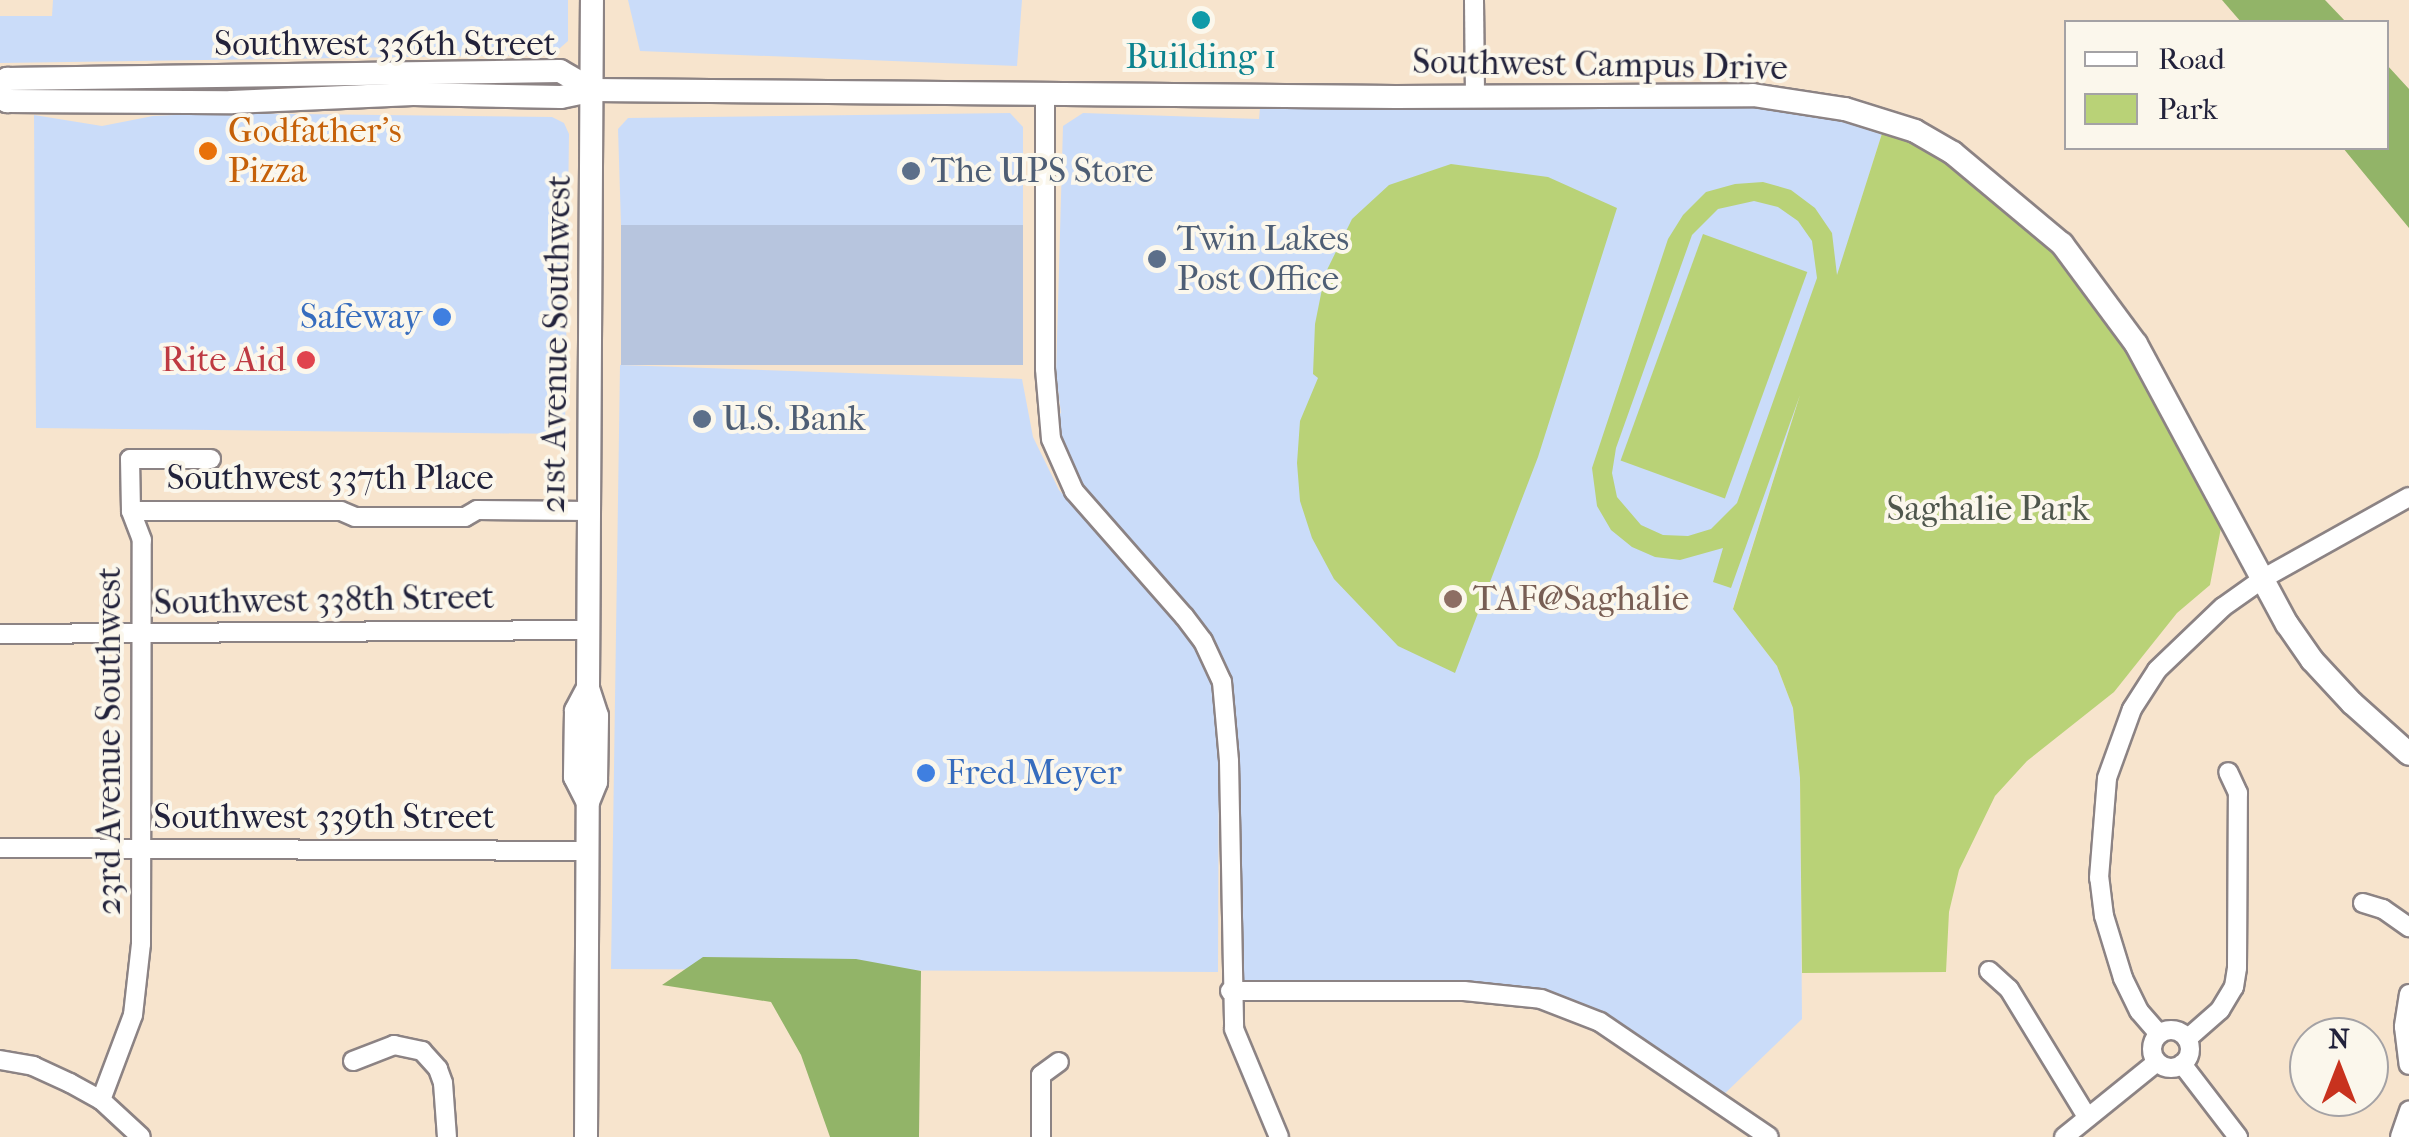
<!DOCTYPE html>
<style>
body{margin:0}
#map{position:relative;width:2409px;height:1137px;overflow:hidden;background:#f7e4cd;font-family:"IM FELL French Canon",serif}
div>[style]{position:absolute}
.built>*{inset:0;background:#cadcf9}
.industrial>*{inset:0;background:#b7c5de;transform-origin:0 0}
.green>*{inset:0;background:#b9d277;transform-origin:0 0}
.forest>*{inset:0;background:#92b468}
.roads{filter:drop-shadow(2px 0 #8c8384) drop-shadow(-2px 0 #8c8384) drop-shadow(0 2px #8c8384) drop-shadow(0 -2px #8c8384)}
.minor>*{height:18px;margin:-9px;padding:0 9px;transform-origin:9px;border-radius:9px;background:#fff}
.minor>.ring{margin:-9px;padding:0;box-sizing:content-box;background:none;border:18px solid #fff;border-radius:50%}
.major>*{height:22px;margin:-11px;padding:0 11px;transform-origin:11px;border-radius:11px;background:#fff}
.dots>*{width:28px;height:28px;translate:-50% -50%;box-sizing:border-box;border:5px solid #fbf7ec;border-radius:50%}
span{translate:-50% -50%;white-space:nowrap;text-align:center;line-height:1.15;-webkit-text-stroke:8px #fbf7ec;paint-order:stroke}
.street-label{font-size:35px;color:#22223b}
.culture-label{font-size:35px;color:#0d838f}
.food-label{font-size:35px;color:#c56008}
.left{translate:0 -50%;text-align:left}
.service-label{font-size:35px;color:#4e5e75}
.shop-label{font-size:35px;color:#366cbe}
.right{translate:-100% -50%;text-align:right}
.health-label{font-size:35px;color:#be3a42}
.park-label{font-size:35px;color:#4f574d}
.education-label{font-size:35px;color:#785e54}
.legend{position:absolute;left:2064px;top:20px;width:325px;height:130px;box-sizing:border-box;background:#fbf7ec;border:2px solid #a4a2a5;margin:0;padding:12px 18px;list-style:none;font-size:30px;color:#22223b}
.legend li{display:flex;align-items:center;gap:20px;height:50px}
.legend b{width:50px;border:2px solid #a4a2a5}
.north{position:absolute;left:2289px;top:1017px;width:100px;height:100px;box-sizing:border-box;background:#fbf7ec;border:2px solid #a4a2a5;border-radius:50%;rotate:0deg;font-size:28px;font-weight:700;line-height:40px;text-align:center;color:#22223b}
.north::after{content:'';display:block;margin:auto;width:35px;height:45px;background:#c8321e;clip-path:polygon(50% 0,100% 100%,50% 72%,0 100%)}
</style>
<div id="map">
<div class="built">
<div style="clip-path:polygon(53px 0,568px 0,568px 41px,552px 55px,0 63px,0 16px,52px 16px)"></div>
<div style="clip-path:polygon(628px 0,1022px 0,1017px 66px,640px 51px)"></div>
<div style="clip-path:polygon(1753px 95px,1886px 121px,1733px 608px,1777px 666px,1793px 708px,1800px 778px,1802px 1019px,1716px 1102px,1618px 1033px,1541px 999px,1230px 991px,1227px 707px,1203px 641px,1091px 514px,1048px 420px,1061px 413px,1056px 375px,1063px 126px,1083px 113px,1259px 119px,1261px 97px)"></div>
<div style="clip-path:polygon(220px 113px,552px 117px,564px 123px,569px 134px,565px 434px,36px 428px,34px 115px,102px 126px,153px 116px)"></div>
<div style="clip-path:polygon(1010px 113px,1023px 127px,1023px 228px,621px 225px,618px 129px,628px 118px)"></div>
<div style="clip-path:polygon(620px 365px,1022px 379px,1033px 437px,1059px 490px,1195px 642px,1214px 685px,1219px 716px,1218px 972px,611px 969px)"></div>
</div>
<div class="industrial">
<div style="left:621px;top:225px;width:402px;height:140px"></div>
</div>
<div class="green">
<div style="clip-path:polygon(evenodd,1886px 121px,1915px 131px,2062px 244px,2225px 507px,2210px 585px,2177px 613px,2114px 692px,2027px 761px,1995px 796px,1959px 870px,1949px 912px,1946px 972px,1802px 973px,1800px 778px,1793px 708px,1777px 666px,1733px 609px,1800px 395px,1731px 588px,1713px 582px,1723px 548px,1680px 560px,1655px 557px,1632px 547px,1611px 530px,1597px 506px,1592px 468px,1668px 239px,1683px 215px,1706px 192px,1735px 184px,1763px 182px,1791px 190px,1815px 208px,1832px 233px,1837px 275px,1886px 121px,1754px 201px,1778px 207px,1798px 221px,1812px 241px,1817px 278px,1737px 503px,1711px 529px,1688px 536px,1663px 535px,1641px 525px,1617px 497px,1612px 473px,1616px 448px,1692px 235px,1718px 209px,1754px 201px)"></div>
<div style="clip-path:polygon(1451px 164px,1548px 177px,1617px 208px,1538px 457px,1455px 673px,1398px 646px,1334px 579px,1312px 538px,1300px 501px,1297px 463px,1300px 421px,1318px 378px,1313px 374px,1315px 324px,1325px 274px,1352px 219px,1389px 185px)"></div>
<div style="left:1703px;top:234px;width:111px;height:241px;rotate:20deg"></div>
</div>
<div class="forest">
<div style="clip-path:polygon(2222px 0,2325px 0,2346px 22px,2241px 22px)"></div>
<div style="clip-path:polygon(2387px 65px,2409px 89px,2409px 228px,2343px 148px,2386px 148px)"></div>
<div style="clip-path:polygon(703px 957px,856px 959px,921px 971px,919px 1137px,830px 1137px,801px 1055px,771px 1002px,662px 985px)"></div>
</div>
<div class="roads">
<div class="minor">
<div style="left:1474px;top:0;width:95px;rotate:89.4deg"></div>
<div style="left:1045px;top:92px;width:277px;rotate:90deg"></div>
<div style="left:1045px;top:369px;width:70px;rotate:85.1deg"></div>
<div style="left:1051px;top:439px;width:57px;rotate:66.1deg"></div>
<div style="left:1074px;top:491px;width:167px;rotate:48.7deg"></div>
<div style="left:1184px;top:616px;width:31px;rotate:53deg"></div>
<div style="left:1203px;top:641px;width:45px;rotate:65.1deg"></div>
<div style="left:1222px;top:682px;width:79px;rotate:84.9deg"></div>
<div style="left:1229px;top:761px;width:268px;rotate:88.9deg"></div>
<div style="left:1234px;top:1029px;width:117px;rotate:67.4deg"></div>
<div style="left:131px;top:511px;width:210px"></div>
<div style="left:341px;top:511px;width:15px;rotate:23deg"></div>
<div style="left:355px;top:517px;width:110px"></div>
<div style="left:465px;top:517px;width:14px;rotate:-30deg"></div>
<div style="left:477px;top:510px;width:112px;rotate:0.5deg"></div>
<div style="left:0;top:634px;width:589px;rotate:-0.39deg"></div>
<div style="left:0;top:848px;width:588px;rotate:0.29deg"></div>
<div style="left:2363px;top:903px;width:21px;rotate:17deg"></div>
<div style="left:2383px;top:909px;width:32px;rotate:35deg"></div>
<div style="left:1989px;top:971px;width:27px;rotate:42deg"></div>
<div style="left:2009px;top:989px;width:150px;rotate:58.6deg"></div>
<div style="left:1230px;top:991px;width:234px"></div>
<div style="left:1464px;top:991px;width:77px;rotate:5.9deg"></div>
<div style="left:1541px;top:999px;width:63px;rotate:21.3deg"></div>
<div style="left:1600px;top:1022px;width:204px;rotate:34.2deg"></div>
<div style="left:2409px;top:994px;width:33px;rotate:99deg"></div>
<div style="left:2404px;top:1027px;width:38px;rotate:83deg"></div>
<div class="ring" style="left:2152px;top:1030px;width:20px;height:20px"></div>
<div style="left:2159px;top:1034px;width:30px;rotate:-131deg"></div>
<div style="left:2139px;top:1011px;width:37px;rotate:-116deg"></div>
<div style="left:2123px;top:978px;width:65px;rotate:-107deg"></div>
<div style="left:2104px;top:916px;width:38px;rotate:-97deg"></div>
<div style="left:2099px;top:878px;width:100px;rotate:-85.4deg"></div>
<div style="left:2107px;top:778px;width:73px;rotate:-70.1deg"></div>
<div style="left:2132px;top:709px;width:46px;rotate:-57.3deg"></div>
<div style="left:2157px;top:670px;width:91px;rotate:-43.7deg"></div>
<div style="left:2223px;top:607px;width:50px;rotate:-35.3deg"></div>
<div style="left:2264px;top:578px;width:166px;rotate:-29.2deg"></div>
<div style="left:2187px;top:1039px;width:44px;rotate:-41.3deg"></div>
<div style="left:2220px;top:1010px;width:27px;rotate:-59deg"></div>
<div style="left:2234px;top:987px;width:19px;rotate:-81deg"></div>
<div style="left:2237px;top:968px;width:175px;rotate:-89.7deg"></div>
<div style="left:2238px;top:793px;width:23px;rotate:-115deg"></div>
<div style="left:0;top:1060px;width:34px;rotate:10deg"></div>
<div style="left:33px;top:1066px;width:41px;rotate:24.7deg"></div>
<div style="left:70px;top:1083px;width:35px;rotate:29deg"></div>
<div style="left:101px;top:1100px;width:54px;rotate:42.8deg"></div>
<div style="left:353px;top:1061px;width:44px;rotate:-21.3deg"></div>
<div style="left:394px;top:1045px;width:29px;rotate:12deg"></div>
<div style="left:422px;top:1051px;width:24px;rotate:48deg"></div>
<div style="left:438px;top:1069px;width:15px;rotate:70deg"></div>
<div style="left:443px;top:1083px;width:54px;rotate:85.8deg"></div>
<div style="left:2182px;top:1064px;width:92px;rotate:52.5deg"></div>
<div style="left:101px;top:1100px;width:91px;rotate:-69.4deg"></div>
<div style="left:133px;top:1015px;width:71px;rotate:-83.6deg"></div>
<div style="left:141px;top:944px;width:404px;rotate:-89.9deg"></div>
<div style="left:142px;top:540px;width:31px;rotate:-111deg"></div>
<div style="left:131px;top:511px;width:52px;rotate:-91.1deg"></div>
<div style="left:130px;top:459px;width:81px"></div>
<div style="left:1041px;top:1137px;width:62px;rotate:-90deg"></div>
<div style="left:1041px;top:1075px;width:22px;rotate:-36deg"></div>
<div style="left:2064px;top:1137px;width:119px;rotate:-38.9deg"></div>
<div style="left:2400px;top:1137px;width:28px;rotate:-71deg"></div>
</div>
<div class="major">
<div style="left:0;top:84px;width:9px;rotate:-36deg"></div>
<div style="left:7px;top:79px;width:553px;rotate:-0.83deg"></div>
<div style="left:560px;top:71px;width:38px;rotate:30deg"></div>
<div style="left:0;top:96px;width:9px;rotate:36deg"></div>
<div style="left:7px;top:101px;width:225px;rotate:0.3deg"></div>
<div style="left:232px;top:102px;width:181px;rotate:-2.5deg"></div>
<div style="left:413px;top:94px;width:148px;rotate:1.2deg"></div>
<div style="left:561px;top:97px;width:33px;rotate:-12deg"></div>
<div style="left:593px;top:90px;width:803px;rotate:0.5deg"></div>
<div style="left:1396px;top:97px;width:357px;rotate:-0.3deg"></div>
<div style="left:1753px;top:95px;width:93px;rotate:8.7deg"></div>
<div style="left:1845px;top:109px;width:73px;rotate:17.4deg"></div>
<div style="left:1915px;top:131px;width:44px;rotate:30.1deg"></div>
<div style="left:1953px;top:153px;width:142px;rotate:39.9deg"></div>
<div style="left:2062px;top:244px;width:124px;rotate:53.5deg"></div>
<div style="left:2136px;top:344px;width:318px;rotate:61.7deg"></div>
<div style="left:2287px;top:624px;width:44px;rotate:55.2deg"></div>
<div style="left:2312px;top:660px;width:59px;rotate:47.1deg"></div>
<div style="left:2352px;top:703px;width:76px;rotate:41.8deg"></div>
<div style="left:588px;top:688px;width:688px;rotate:-89.67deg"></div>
<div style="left:586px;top:1137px;width:335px;rotate:-89.7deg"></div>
<div style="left:588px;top:802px;width:22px;rotate:-68deg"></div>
<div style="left:596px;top:782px;width:66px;rotate:-89.1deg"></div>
<div style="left:597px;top:716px;width:29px;rotate:-108deg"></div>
<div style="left:588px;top:688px;width:26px;rotate:118deg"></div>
<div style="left:576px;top:711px;width:66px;rotate:90.9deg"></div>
<div style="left:575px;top:777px;width:28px;rotate:63deg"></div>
</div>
</div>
<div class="dots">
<div style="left:1201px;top:20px;background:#0f9aa8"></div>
<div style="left:208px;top:151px;background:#e8710a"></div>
<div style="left:911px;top:171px;background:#5c6f8a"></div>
<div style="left:1157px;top:259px;background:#5c6f8a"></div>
<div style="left:442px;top:317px;background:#3f7fe0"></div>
<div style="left:306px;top:360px;background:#e0444e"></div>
<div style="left:702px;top:419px;background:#5c6f8a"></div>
<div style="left:1453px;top:599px;background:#8d6e63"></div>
<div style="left:926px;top:773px;background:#3f7fe0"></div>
</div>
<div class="street-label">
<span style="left:385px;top:44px">Southwest 336th Street</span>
<span style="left:1600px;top:65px;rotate:1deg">Southwest Campus Drive</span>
<span style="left:556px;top:344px;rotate:-89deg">21st Avenue Southwest</span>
<span style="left:330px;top:478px">Southwest 337th Place</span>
<span style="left:324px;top:600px;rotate:-1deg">Southwest 338th Street</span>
<span style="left:109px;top:741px;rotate:-90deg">23rd Avenue Southwest</span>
<span style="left:324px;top:817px">Southwest 339th Street</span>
</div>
<div class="culture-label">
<span style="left:1201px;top:57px">Building 1</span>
</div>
<div class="food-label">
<span class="left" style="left:228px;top:151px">Godfather's<br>Pizza</span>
</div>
<div class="service-label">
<span class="left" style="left:931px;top:171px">The UPS Store</span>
<span class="left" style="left:1177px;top:259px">Twin Lakes<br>Post Office</span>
<span class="left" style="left:722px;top:419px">U.S. Bank</span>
</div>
<div class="shop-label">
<span class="right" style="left:422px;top:317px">Safeway</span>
<span class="left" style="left:946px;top:773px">Fred Meyer</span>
</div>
<div class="health-label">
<span class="right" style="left:286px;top:360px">Rite Aid</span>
</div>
<div class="park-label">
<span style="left:1988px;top:509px">Saghalie Park</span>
</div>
<div class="education-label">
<span class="left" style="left:1473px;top:599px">TAF@Saghalie</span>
</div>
<ul class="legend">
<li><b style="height:12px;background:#fff"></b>Road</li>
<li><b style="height:28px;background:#b9d277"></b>Park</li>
</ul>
<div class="north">N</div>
</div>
